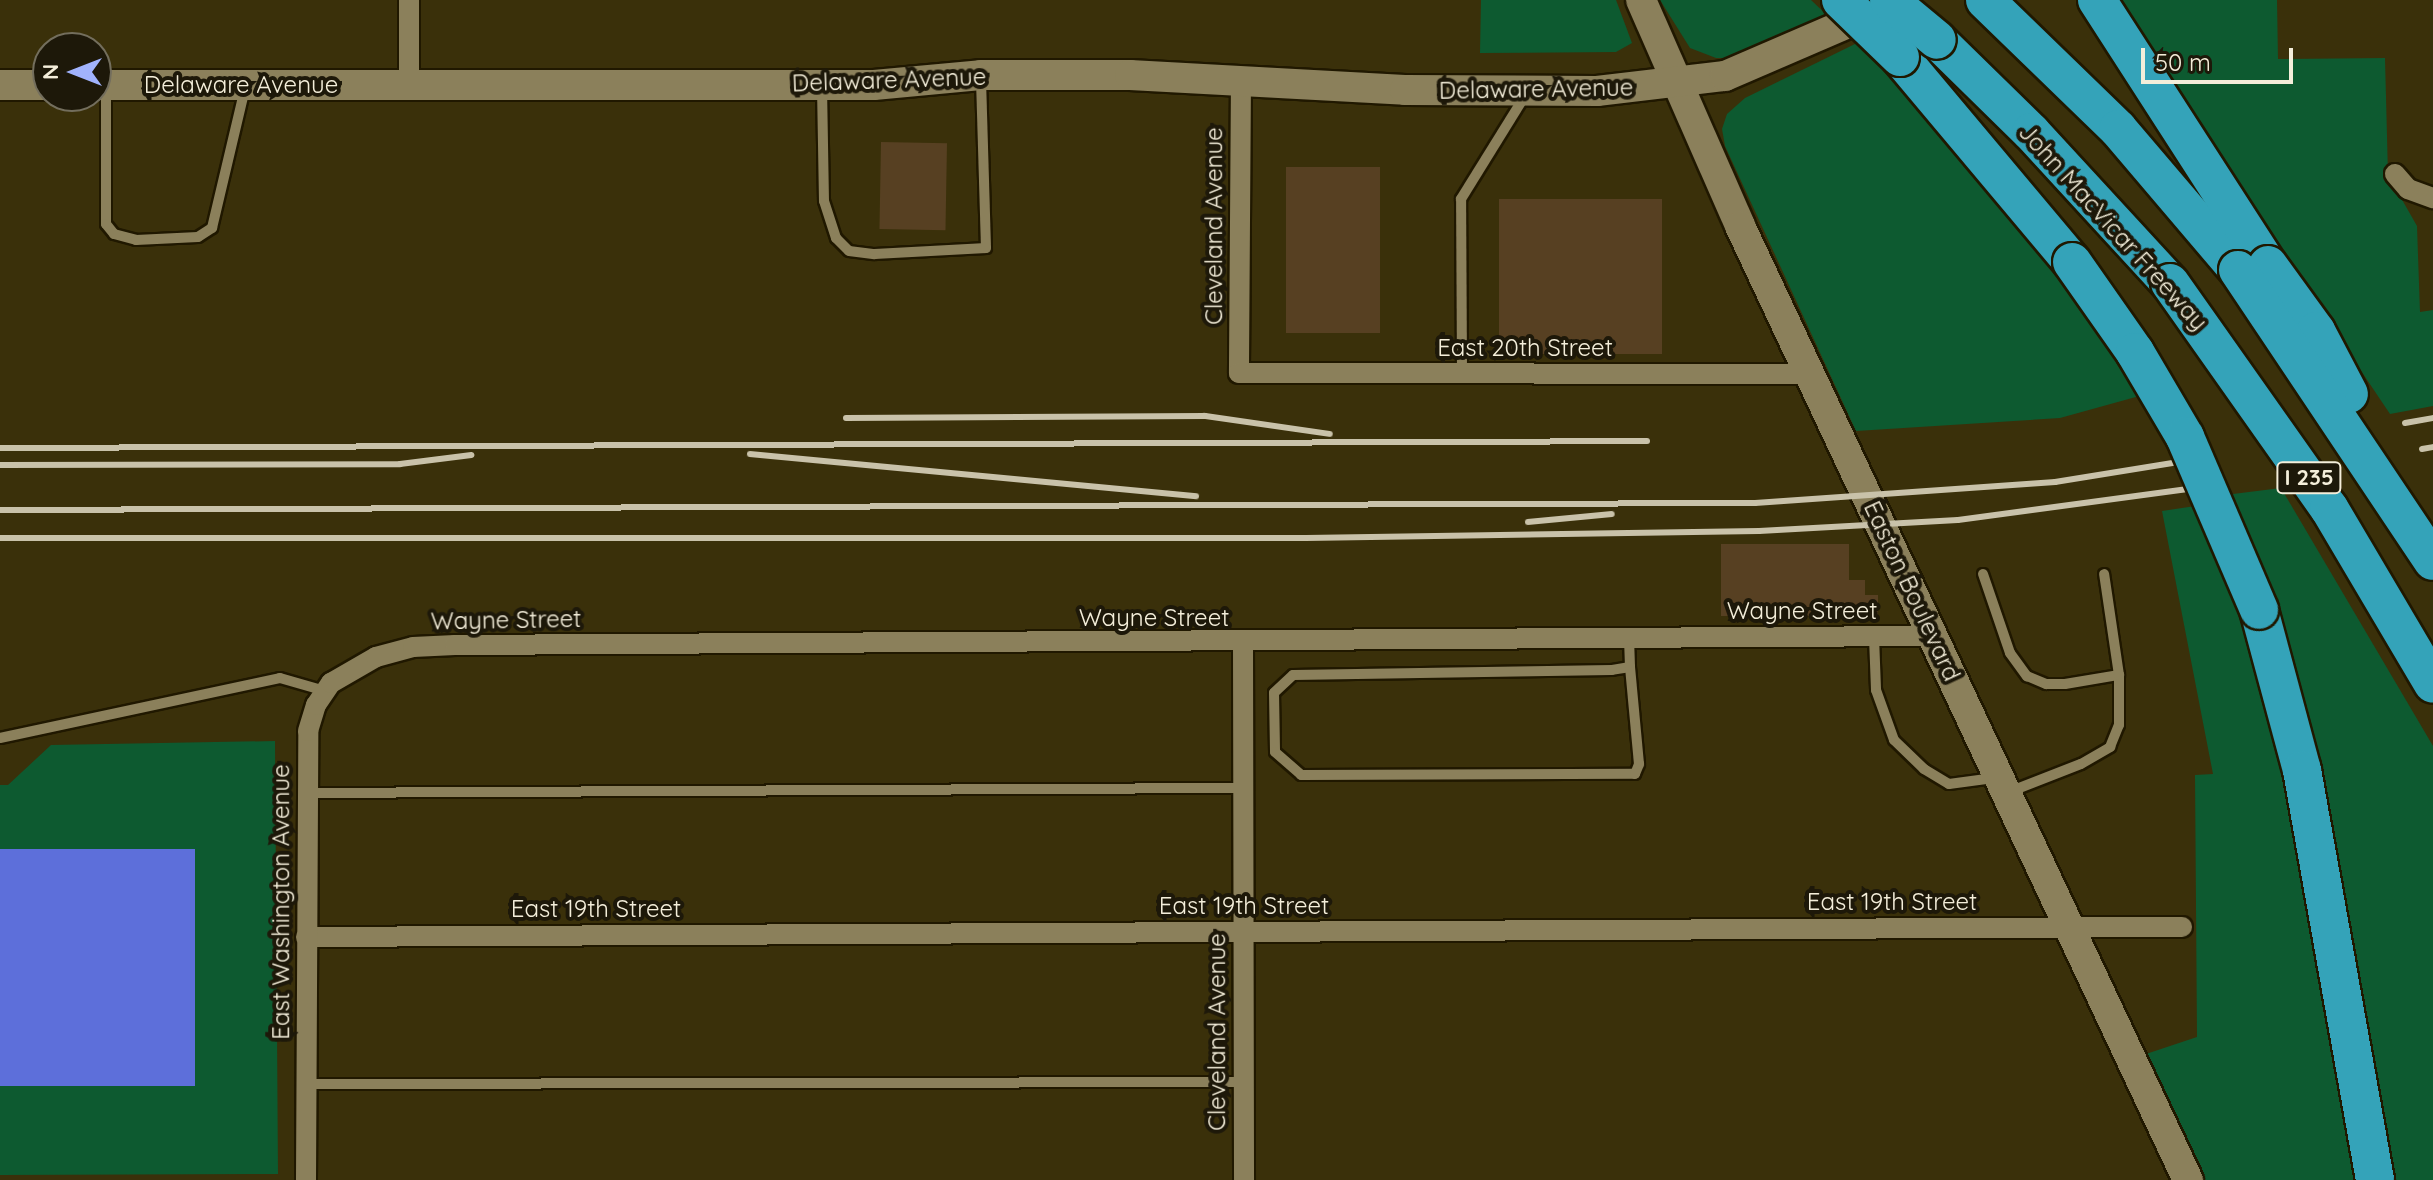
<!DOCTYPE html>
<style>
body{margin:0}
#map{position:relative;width:2433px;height:1180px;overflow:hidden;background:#3a300a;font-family:Quicksand,sans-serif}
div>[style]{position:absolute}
.green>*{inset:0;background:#0d5a30}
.water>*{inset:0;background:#5d6fda;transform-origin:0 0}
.building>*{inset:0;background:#574022;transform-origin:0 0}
.roads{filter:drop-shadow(2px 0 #201800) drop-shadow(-2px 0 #201800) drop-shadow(0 2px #201800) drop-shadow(0 -2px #201800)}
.lane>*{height:10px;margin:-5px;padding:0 5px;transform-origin:5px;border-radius:5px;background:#8b805b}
.street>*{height:20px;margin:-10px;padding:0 10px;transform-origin:10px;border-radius:10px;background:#8b805b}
.secondary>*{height:30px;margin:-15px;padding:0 15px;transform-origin:15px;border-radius:15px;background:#8b805b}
.highway>*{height:38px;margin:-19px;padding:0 19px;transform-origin:19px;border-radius:19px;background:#34a3b9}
.rail>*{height:6px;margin:-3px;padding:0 3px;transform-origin:3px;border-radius:3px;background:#c9c2aa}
.bridges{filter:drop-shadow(2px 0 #201800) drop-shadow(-2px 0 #201800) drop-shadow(0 2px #201800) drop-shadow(0 -2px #201800)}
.highway-bridge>*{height:38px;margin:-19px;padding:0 19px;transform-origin:19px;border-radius:19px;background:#34a3b9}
span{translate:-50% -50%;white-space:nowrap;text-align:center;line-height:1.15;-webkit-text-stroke:8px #1d1809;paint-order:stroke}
.shield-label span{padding:2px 6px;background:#1d1809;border:2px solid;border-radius:6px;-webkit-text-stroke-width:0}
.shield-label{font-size:22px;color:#f4eeda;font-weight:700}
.street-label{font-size:24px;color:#f4eeda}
.north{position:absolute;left:32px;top:32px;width:80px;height:80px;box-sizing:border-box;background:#1d1809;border:2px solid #736e5d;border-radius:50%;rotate:270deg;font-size:22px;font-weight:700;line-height:32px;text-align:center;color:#f4eeda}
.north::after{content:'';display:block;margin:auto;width:28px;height:36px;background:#a1b3fd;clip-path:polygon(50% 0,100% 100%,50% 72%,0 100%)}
.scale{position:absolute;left:2141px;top:48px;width:152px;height:36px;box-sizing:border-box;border:4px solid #f4eeda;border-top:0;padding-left:10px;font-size:24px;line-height:28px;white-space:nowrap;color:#f4eeda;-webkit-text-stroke:6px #1d1809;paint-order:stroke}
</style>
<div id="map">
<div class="green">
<div style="clip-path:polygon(1481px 0,1616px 0,1632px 43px,1616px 52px,1480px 53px)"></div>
<div style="clip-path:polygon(1660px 0,1811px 0,1830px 18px,1737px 58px,1716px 58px,1690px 48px)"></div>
<div style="clip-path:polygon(2112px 0,2277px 0,2278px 59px,2385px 58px,2388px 175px,2417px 226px,2420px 312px,2433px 310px,2433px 406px,2390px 414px)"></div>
<div style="clip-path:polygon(1857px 43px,2015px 210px,2143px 395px,2060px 418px,1856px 431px,1725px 146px,1722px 129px,1727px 114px,1745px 98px)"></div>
<div style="clip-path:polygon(2281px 488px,2433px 746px,2433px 1180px,2386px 1180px,2225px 495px)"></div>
<div style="clip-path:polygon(2202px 505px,2275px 713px,2360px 1180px,2205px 1180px,2146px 1054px,2197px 1037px,2195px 775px,2213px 774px,2162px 511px)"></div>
<div style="clip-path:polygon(275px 741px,278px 1174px,0 1175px,0 785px,8px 785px,51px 745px)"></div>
</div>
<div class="water">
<div style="left:0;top:849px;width:195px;height:237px"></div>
</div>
<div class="building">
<div style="left:881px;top:142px;width:66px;height:87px;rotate:1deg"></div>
<div style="left:1286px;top:167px;width:94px;height:166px"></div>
<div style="left:1499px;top:199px;width:163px;height:155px"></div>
<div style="clip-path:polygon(1721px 544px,1849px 544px,1849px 580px,1865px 580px,1865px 595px,1878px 595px,1878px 616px,1721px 616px)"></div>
</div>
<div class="roads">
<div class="lane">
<div style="left:106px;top:87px;width:137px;rotate:90deg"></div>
<div style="left:106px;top:224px;width:13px;rotate:51deg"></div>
<div style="left:114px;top:234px;width:23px;rotate:15deg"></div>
<div style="left:136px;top:240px;width:62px;rotate:-2.8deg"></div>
<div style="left:198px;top:237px;width:17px;rotate:-33deg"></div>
<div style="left:212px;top:228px;width:144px;rotate:-76.7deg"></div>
<div style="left:822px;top:87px;width:114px;rotate:89deg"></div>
<div style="left:824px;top:201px;width:39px;rotate:72deg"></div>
<div style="left:836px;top:238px;width:18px;rotate:45deg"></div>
<div style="left:849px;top:251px;width:26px;rotate:7deg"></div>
<div style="left:875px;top:254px;width:111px;rotate:-3.1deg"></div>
<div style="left:986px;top:248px;width:172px;rotate:-91.7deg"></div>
<div style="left:1462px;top:373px;width:174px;rotate:-90.3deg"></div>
<div style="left:1461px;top:199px;width:123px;rotate:-58.2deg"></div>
<div style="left:1983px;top:574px;width:83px;rotate:71.1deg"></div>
<div style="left:2010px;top:653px;width:29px;rotate:54deg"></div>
<div style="left:2027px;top:676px;width:21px;rotate:23deg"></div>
<div style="left:2046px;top:684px;width:19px"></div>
<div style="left:2065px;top:684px;width:55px;rotate:-9.5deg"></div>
<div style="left:1874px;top:637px;width:53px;rotate:87.8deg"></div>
<div style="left:1876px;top:690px;width:53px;rotate:70.2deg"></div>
<div style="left:1894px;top:740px;width:42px;rotate:44deg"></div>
<div style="left:1924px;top:769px;width:29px;rotate:31deg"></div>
<div style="left:1949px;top:784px;width:45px;rotate:-7.6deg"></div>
<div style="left:1629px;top:638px;width:29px;rotate:88deg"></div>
<div style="left:1630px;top:667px;width:18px;rotate:171deg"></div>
<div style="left:1612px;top:670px;width:319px;rotate:179.1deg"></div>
<div style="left:1293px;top:675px;width:26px;rotate:137deg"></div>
<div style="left:1274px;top:693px;width:59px;rotate:89deg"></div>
<div style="left:1275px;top:752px;width:35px;rotate:41deg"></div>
<div style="left:1301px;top:775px;width:334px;rotate:-0.2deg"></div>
<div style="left:1635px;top:774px;width:11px;rotate:-68deg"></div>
<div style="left:1639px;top:764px;width:97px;rotate:-95.3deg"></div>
<div style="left:0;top:738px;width:286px;rotate:-12.1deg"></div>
<div style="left:280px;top:678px;width:47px;rotate:16.1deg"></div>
<div style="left:2009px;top:792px;width:77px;rotate:-21.3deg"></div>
<div style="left:2081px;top:764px;width:34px;rotate:-30deg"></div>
<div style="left:2110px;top:747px;width:24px;rotate:-68deg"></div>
<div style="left:2119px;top:725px;width:50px;rotate:-90deg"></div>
<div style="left:2119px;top:675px;width:102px;rotate:-98.4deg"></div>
<div style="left:306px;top:793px;width:937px;rotate:-0.31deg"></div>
<div style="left:306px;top:1084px;width:938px;rotate:-0.12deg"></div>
</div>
<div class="street">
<div style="left:409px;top:0;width:85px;rotate:90deg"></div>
<div style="left:1241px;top:78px;width:295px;rotate:90.4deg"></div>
<div style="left:1239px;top:373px;width:571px;rotate:0.1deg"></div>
<div style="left:2395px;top:174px;width:20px;rotate:49deg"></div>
<div style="left:2408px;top:189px;width:27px;rotate:20deg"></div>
<div style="left:1243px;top:644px;width:536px;rotate:89.89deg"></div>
<div style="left:306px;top:937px;width:1876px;rotate:-0.31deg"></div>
<div style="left:306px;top:1180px;width:449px;rotate:-89.7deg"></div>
<div style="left:308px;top:731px;width:27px;rotate:-73deg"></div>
<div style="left:316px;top:705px;width:27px;rotate:-56deg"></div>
<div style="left:331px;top:683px;width:52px;rotate:-30deg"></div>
<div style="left:376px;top:657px;width:38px;rotate:-15deg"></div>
<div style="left:413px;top:647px;width:42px;rotate:-2.7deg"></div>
<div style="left:455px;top:645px;width:1479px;rotate:-0.35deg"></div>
</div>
<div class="secondary">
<div style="left:1641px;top:0;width:247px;rotate:66.3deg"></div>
<div style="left:1740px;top:226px;width:1054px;rotate:64.85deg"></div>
<div style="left:0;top:85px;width:48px"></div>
<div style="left:96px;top:85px;width:778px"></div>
<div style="left:874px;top:85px;width:107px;rotate:-5.3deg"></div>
<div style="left:981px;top:75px;width:149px"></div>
<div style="left:1130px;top:75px;width:275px;rotate:3.1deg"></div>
<div style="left:1405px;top:90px;width:192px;rotate:0.3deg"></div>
<div style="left:1597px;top:91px;width:129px;rotate:-6.7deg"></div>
<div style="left:1725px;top:76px;width:167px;rotate:-23.3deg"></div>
</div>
<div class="highway">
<div style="left:1985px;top:0;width:185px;rotate:44.1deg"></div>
<div style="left:2118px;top:129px;width:185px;rotate:49.6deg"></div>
<div style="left:2097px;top:0;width:315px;rotate:57.2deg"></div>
<div style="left:1937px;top:40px;width:132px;rotate:44.4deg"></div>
<div style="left:2031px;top:132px;width:205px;rotate:47.4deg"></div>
<div style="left:1900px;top:57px;width:268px;rotate:50deg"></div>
<div style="left:2259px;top:610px;width:166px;rotate:75deg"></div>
<div style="left:2302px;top:770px;width:416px;rotate:79.9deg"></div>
</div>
</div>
<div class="rail">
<div style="left:846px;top:418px;width:359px;rotate:-0.3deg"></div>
<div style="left:1205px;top:416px;width:126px;rotate:8.2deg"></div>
<div style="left:2405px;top:423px;width:28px;rotate:-10deg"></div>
<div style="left:0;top:448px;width:1647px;rotate:-0.24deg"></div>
<div style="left:2422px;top:449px;width:11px;rotate:-10deg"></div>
<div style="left:750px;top:454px;width:448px;rotate:5.4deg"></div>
<div style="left:0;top:465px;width:400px;rotate:-0.1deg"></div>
<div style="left:400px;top:464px;width:72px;rotate:-7.2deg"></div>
<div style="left:0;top:510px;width:1755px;rotate:-0.23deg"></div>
<div style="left:1755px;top:503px;width:301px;rotate:-4deg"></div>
<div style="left:2055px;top:482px;width:119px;rotate:-9.2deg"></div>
<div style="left:1528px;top:522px;width:84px;rotate:-5.4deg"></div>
<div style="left:0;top:538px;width:1306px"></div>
<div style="left:1306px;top:538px;width:453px;rotate:-0.9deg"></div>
<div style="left:1759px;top:531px;width:199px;rotate:-3.2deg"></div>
<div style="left:1958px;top:520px;width:230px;rotate:-7.7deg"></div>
</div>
<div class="bridges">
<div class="highway-bridge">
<div style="left:1841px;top:0;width:82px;rotate:44deg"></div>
<div style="left:1889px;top:0;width:62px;rotate:39.8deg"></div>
<div style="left:2072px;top:262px;width:110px;rotate:55deg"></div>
<div style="left:2135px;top:352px;width:99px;rotate:59.5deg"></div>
<div style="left:2185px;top:437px;width:188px;rotate:66.8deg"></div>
<div style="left:2268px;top:265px;width:82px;rotate:54deg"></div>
<div style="left:2316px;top:331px;width:71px;rotate:62.4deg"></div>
<div style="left:2238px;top:270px;width:350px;rotate:56.2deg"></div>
<div style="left:2170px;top:283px;width:276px;rotate:54.8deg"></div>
<div style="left:2329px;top:508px;width:204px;rotate:59.4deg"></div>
</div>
</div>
<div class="shield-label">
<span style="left:2309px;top:478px">I 235</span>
</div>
<div class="street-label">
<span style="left:889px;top:80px;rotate:-2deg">Delaware Avenue</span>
<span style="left:241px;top:85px">Delaware Avenue</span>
<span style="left:1536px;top:89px;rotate:-1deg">Delaware Avenue</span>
<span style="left:1214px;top:226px;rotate:-90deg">Cleveland Avenue</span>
<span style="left:2113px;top:227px;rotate:48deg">John MacVicar Freeway</span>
<span style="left:1525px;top:348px">East 20th Street</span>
<span style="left:1912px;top:591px;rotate:65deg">Easton Boulevard</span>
<span style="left:1802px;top:611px">Wayne Street</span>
<span style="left:1154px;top:618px">Wayne Street</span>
<span style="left:506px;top:620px;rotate:-1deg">Wayne Street</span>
<span style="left:281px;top:902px;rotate:-90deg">East Washington Avenue</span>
<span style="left:1892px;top:902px">East 19th Street</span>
<span style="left:1244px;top:906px">East 19th Street</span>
<span style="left:596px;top:909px">East 19th Street</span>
<span style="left:1217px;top:1032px;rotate:-90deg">Cleveland Avenue</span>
</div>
<div class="north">N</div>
<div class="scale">50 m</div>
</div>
